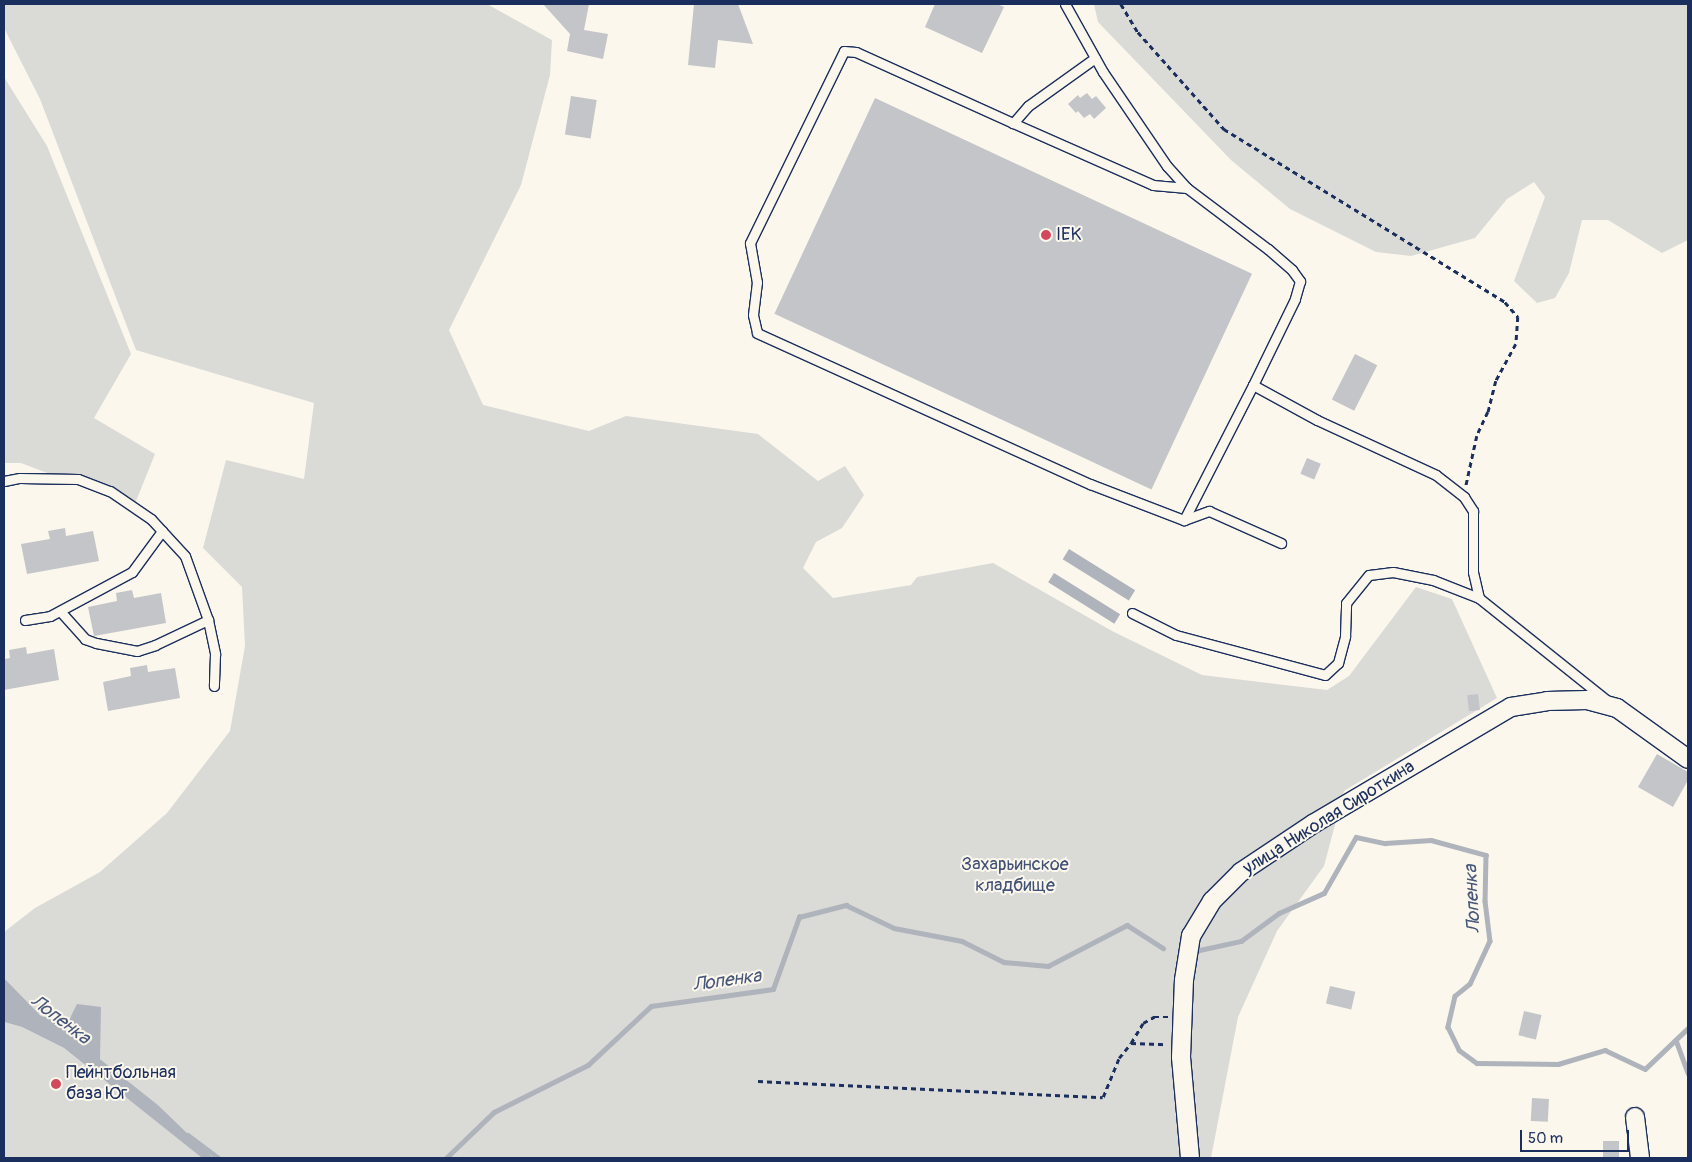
<!DOCTYPE html>
<meta charset="utf-8">
<style>
body{margin:0}
#map{position:relative;width:1692px;height:1162px;overflow:hidden;background:#fbf7ec;font-family:Pangolin,sans-serif}
div>[style]{position:absolute}
.green>*{inset:0;background:#dadad7}
.water>*{inset:0;background:#afb3bb;transform-origin:0 0}
.stream>*{height:4.5px;margin:-2.25px;padding:0 2.25px;transform-origin:2.25px;border-radius:2.25px;background:#afb3bb}
.building>*{inset:0;background:#c3c5c9;transform-origin:0 0}
.path>*{height:2.5px;margin-top:-1.25px;transform-origin:0;background:repeating-linear-gradient(90deg,#1b2f5e 0 5px,transparent 0 9px)}
.roads{filter:drop-shadow(1px 0 #1b2f5e) drop-shadow(-1px 0 #1b2f5e) drop-shadow(0 1px #1b2f5e) drop-shadow(0 -1px #1b2f5e)}
.service>*{height:9px;margin:-4.5px;padding:0 4.5px;transform-origin:4.5px;border-radius:4.5px;background:#fbf7ec}
.minor>*{height:18px;margin:-9px;padding:0 9px;transform-origin:9px;border-radius:9px;background:#fbf7ec}
.dots>*{width:14px;height:14px;translate:-50% -50%;box-sizing:border-box;border:2px solid #fbf7ec;border-radius:50%}
span{translate:-50% -50%;white-space:nowrap;text-align:center;line-height:1.15;-webkit-text-stroke:4px #fbf7ec;paint-order:stroke}
.poi-label{font-size:18px;color:#1b2f5e}
.left{translate:0 -50%;text-align:left}
.street-label{font-size:18px;color:#1b2f5e}
.park-label{font-size:18px;color:#415176}
.water-label{font-size:19px;color:#47577a;font-style:italic}
.frame{position:absolute;inset:0;border:5px solid #1b2f5e;pointer-events:none}
.scale{position:absolute;left:1520px;top:1130px;width:109px;height:22px;box-sizing:border-box;border:2px solid #1b2f5e;border-top:0;padding-left:6px;font-size:15px;line-height:18px;white-space:nowrap;color:#1b2f5e;-webkit-text-stroke:4px #fbf7ec;paint-order:stroke}
</style>
<div id="map">
<div class="green">
<div style="clip-path:polygon(4px 4px,487px 4px,552px 40px,550px 75px,521px 185px,449px 330px,483px 405px,589px 431px,626px 416px,758px 434px,818px 481px,845px 466px,864px 495px,842px 528px,816px 542px,803px 568px,833px 598px,911px 585px,917px 577px,993px 563px,1112px 631px,1202px 675px,1327px 690px,1349px 676px,1416px 587px,1452px 599px,1497px 698px,1344px 791px,1324px 866px,1277px 931px,1238px 1017px,1211px 1158px,213px 1158px,158px 1105px,100px 1059px,69px 1023px,41px 1016px,4px 978px,4px 932px,35px 908px,100px 872px,167px 813px,230px 731px,245px 646px,242px 587px,203px 548px,226px 460px,304px 479px,314px 403px,136px 350px,40px 99px,4px 28px)"></div>
<div style="clip-path:polygon(1094px 4px,1688px 4px,1688px 240px,1662px 253px,1608px 220px,1582px 220px,1569px 273px,1555px 298px,1537px 303px,1514px 281px,1545px 197px,1534px 182px,1507px 199px,1475px 238px,1411px 256px,1376px 252px,1290px 209px,1231px 160px,1098px 22px)"></div>
<div style="clip-path:polygon(4px 77px,47px 146px,131px 354px,94px 418px,155px 454px,134px 506px,21px 463px,4px 463px)"></div>
<div style="clip-path:polygon(4px 1022px,22px 1027px,64px 1048px,202px 1158px,4px 1158px)"></div>
</div>
<div class="water">
<div style="left:1069px;top:549px;width:78px;height:12px;rotate:32deg"></div>
<div style="left:1054px;top:573px;width:78px;height:11px;rotate:32deg"></div>
<div style="clip-path:polygon(4px 978px,41px 1016px,68px 1022px,77px 1004px,101px 1007px,100px 1059px,158px 1105px,213px 1158px,202px 1158px,64px 1048px,22px 1027px,4px 1022px)"></div>
</div>
<div class="stream">
<div style="left:1195px;top:951px;width:47px;rotate:-12.3deg"></div>
<div style="left:1241px;top:941px;width:47px;rotate:-36.4deg"></div>
<div style="left:1279px;top:913px;width:49px;rotate:-24deg"></div>
<div style="left:1324px;top:893px;width:64px;rotate:-60.3deg"></div>
<div style="left:1356px;top:837px;width:30px;rotate:12deg"></div>
<div style="left:1385px;top:843px;width:46px;rotate:-3.7deg"></div>
<div style="left:1431px;top:840px;width:57px;rotate:15.3deg"></div>
<div style="left:1486px;top:855px;width:46px;rotate:91.2deg"></div>
<div style="left:1485px;top:901px;width:40px;rotate:82.9deg"></div>
<div style="left:1490px;top:941px;width:47px;rotate:114.9deg"></div>
<div style="left:1470px;top:984px;width:19px;rotate:141deg"></div>
<div style="left:1455px;top:996px;width:32px;rotate:103deg"></div>
<div style="left:1448px;top:1027px;width:25px;rotate:64deg"></div>
<div style="left:1459px;top:1050px;width:22px;rotate:36deg"></div>
<div style="left:1477px;top:1063px;width:81px;rotate:0.7deg"></div>
<div style="left:1558px;top:1064px;width:49px;rotate:-16.6deg"></div>
<div style="left:1605px;top:1050px;width:44px;rotate:25.4deg"></div>
<div style="left:1645px;top:1069px;width:59px;rotate:-43.6deg"></div>
<div style="left:1676px;top:1040px;width:35px;rotate:70deg"></div>
<div style="left:188px;top:1135px;width:39px;rotate:37deg"></div>
<div style="left:446px;top:1158px;width:66px;rotate:-43.8deg"></div>
<div style="left:494px;top:1112px;width:105px;rotate:-26.6deg"></div>
<div style="left:588px;top:1065px;width:86px;rotate:-43.1deg"></div>
<div style="left:651px;top:1006px;width:123px;rotate:-7.9deg"></div>
<div style="left:773px;top:989px;width:77px;rotate:-70.1deg"></div>
<div style="left:799px;top:917px;width:49px;rotate:-14.3deg"></div>
<div style="left:846px;top:905px;width:53px;rotate:25.6deg"></div>
<div style="left:894px;top:928px;width:69px;rotate:10.8deg"></div>
<div style="left:962px;top:941px;width:47px;rotate:26.6deg"></div>
<div style="left:1004px;top:962px;width:44px;rotate:5.2deg"></div>
<div style="left:1048px;top:966px;width:89px;rotate:-27.4deg"></div>
<div style="left:1127px;top:925px;width:43px;rotate:32.6deg"></div>
</div>
<div class="building">
<div style="clip-path:polygon(543px 4px,589px 4px,584px 30px,608px 34px,603px 59px,567px 51px,570px 34px)"></div>
<div style="clip-path:polygon(694px 4px,738px 4px,753px 44px,718px 40px,715px 68px,688px 65px)"></div>
<div style="clip-path:polygon(935px 4px,997px 4px,1004px 7px,982px 53px,925px 27px)"></div>
<div style="clip-path:polygon(1087px 93px,1092px 99px,1096px 96px,1106px 108px,1094px 119px,1090px 114px,1084px 118px,1078px 111px,1076px 113px,1068px 104px,1078px 95px,1080px 98px)"></div>
<div style="left:571px;top:96px;width:26px;height:39px;rotate:9deg"></div>
<div style="left:875px;top:98px;width:416px;height:238px;rotate:25deg"></div>
<div style="left:1355px;top:354px;width:25px;height:51px;rotate:27deg"></div>
<div style="left:1307px;top:458px;width:15px;height:17px;rotate:23deg"></div>
<div style="clip-path:polygon(65px 528px,66px 536px,93px 531px,99px 561px,27px 574px,21px 544px,50px 539px,48px 531px)"></div>
<div style="clip-path:polygon(132px 590px,134px 598px,161px 593px,166px 623px,94px 636px,88px 607px,117px 601px,116px 593px)"></div>
<div style="clip-path:polygon(26px 647px,27px 654px,54px 649px,59px 680px,4px 690px,4px 659px,10px 658px,9px 650px)"></div>
<div style="clip-path:polygon(147px 665px,148px 672px,175px 668px,180px 698px,108px 711px,103px 682px,131px 676px,130px 668px)"></div>
<div style="left:1478px;top:694px;width:16px;height:11px;rotate:83deg"></div>
<div style="clip-path:polygon(1657px 754px,1688px 772px,1688px 780px,1673px 807px,1638px 787px)"></div>
<div style="left:1330px;top:986px;width:26px;height:18px;rotate:13deg"></div>
<div style="left:1524px;top:1011px;width:18px;height:25px;rotate:13deg"></div>
<div style="left:1532px;top:1098px;width:17px;height:23px;rotate:3deg"></div>
<div style="left:1603px;top:1141px;width:16px;height:17px"></div>
</div>
<div class="path">
<div style="left:1121px;top:4px;width:33px;rotate:59deg"></div>
<div style="left:1138px;top:32px;width:130px;rotate:48.4deg"></div>
<div style="left:1224px;top:129px;width:330px;rotate:31.6deg"></div>
<div style="left:1505px;top:302px;width:20px;rotate:49deg"></div>
<div style="left:1518px;top:317px;width:27px;rotate:94deg"></div>
<div style="left:1516px;top:344px;width:42px;rotate:118.4deg"></div>
<div style="left:1496px;top:381px;width:32px;rotate:104deg"></div>
<div style="left:1488px;top:412px;width:26px;rotate:115deg"></div>
<div style="left:1477px;top:436px;width:51px;rotate:102.4deg"></div>
<div style="left:1131px;top:1043px;width:36px;rotate:2deg"></div>
<div style="left:758px;top:1081px;width:345px;rotate:2.7deg"></div>
<div style="left:1103px;top:1097px;width:42px;rotate:-67.7deg"></div>
<div style="left:1119px;top:1058px;width:19px;rotate:-51deg"></div>
<div style="left:1131px;top:1043px;width:23px;rotate:-59deg"></div>
<div style="left:1143px;top:1023px;width:13px;rotate:-29deg"></div>
<div style="left:1154px;top:1017px;width:14px"></div>
</div>
<div class="roads">
<div class="service">
<div style="left:1065px;top:4px;width:78px;rotate:60.8deg"></div>
<div style="left:1103px;top:72px;width:114px;rotate:55.8deg"></div>
<div style="left:1167px;top:166px;width:30px;rotate:48deg"></div>
<div style="left:1187px;top:188px;width:101px;rotate:37deg"></div>
<div style="left:1268px;top:249px;width:32px;rotate:41deg"></div>
<div style="left:1292px;top:270px;width:14px;rotate:54deg"></div>
<div style="left:1300px;top:281px;width:19px;rotate:106deg"></div>
<div style="left:1295px;top:299px;width:96px;rotate:116deg"></div>
<div style="left:1253px;top:385px;width:152px;rotate:117.1deg"></div>
<div style="left:1095px;top:58px;width:82px;rotate:144.4deg"></div>
<div style="left:1028px;top:106px;width:23px;rotate:131deg"></div>
<div style="left:1013px;top:123px;width:172px;rotate:-155.7deg"></div>
<div style="left:856px;top:52px;width:12px;rotate:-175deg"></div>
<div style="left:844px;top:51px;width:214px;rotate:116.1deg"></div>
<div style="left:750px;top:243px;width:40px;rotate:80deg"></div>
<div style="left:757px;top:282px;width:33px;rotate:97deg"></div>
<div style="left:753px;top:315px;width:18px;rotate:77deg"></div>
<div style="left:757px;top:333px;width:366px;rotate:24.4deg"></div>
<div style="left:1090px;top:484px;width:101px;rotate:21deg"></div>
<div style="left:1184px;top:520px;width:27px;rotate:-20deg"></div>
<div style="left:1209px;top:511px;width:79px;rotate:24deg"></div>
<div style="left:1013px;top:123px;width:153px;rotate:23.9deg"></div>
<div style="left:1153px;top:185px;width:34px;rotate:5deg"></div>
<div style="left:1253px;top:385px;width:73px;rotate:28.7deg"></div>
<div style="left:1317px;top:420px;width:131px;rotate:24.8deg"></div>
<div style="left:1436px;top:475px;width:36px;rotate:38deg"></div>
<div style="left:1464px;top:497px;width:17px;rotate:57deg"></div>
<div style="left:1473px;top:511px;width:61px;rotate:90deg"></div>
<div style="left:1473px;top:572px;width:27px;rotate:77deg"></div>
<div style="left:1479px;top:598px;width:166px;rotate:38.7deg"></div>
<div style="left:4px;top:481px;width:16px;rotate:-11deg"></div>
<div style="left:20px;top:478px;width:58px;rotate:1deg"></div>
<div style="left:78px;top:479px;width:34px;rotate:21deg"></div>
<div style="left:110px;top:491px;width:50px;rotate:34.3deg"></div>
<div style="left:151px;top:519px;width:50px;rotate:47.4deg"></div>
<div style="left:185px;top:556px;width:68px;rotate:70.2deg"></div>
<div style="left:208px;top:620px;width:35px;rotate:78deg"></div>
<div style="left:215px;top:654px;width:32px;rotate:92deg"></div>
<div style="left:60px;top:611px;width:38px;rotate:48deg"></div>
<div style="left:85px;top:639px;width:12px;rotate:20deg"></div>
<div style="left:96px;top:643px;width:42px;rotate:11deg"></div>
<div style="left:137px;top:651px;width:19px;rotate:-18deg"></div>
<div style="left:155px;top:645px;width:59px;rotate:-25.3deg"></div>
<div style="left:1132px;top:613px;width:49px;rotate:26.6deg"></div>
<div style="left:1176px;top:635px;width:154px;rotate:15deg"></div>
<div style="left:1325px;top:675px;width:18px;rotate:-43deg"></div>
<div style="left:1338px;top:663px;width:28px;rotate:-75deg"></div>
<div style="left:1345px;top:636px;width:33px;rotate:-88deg"></div>
<div style="left:1346px;top:603px;width:36px;rotate:-51deg"></div>
<div style="left:1369px;top:575px;width:24px;rotate:-7deg"></div>
<div style="left:1393px;top:572px;width:41px;rotate:11.3deg"></div>
<div style="left:1433px;top:580px;width:49px;rotate:21.4deg"></div>
<div style="left:25px;top:620px;width:25px;rotate:-9deg"></div>
<div style="left:50px;top:616px;width:93px;rotate:-28.2deg"></div>
<div style="left:132px;top:572px;width:51px;rotate:-53.8deg"></div>
</div>
<div class="minor">
<div style="left:1635px;top:1117px;width:41px;rotate:83deg"></div>
<div style="left:1190px;top:1158px;width:101px;rotate:-95.1deg"></div>
<div style="left:1181px;top:1057px;width:77px;rotate:-87.8deg"></div>
<div style="left:1184px;top:980px;width:45px;rotate:-81deg"></div>
<div style="left:1191px;top:936px;width:41px;rotate:-59deg"></div>
<div style="left:1212px;top:901px;width:41px;rotate:-45deg"></div>
<div style="left:1241px;top:872px;width:87px;rotate:-33.7deg"></div>
<div style="left:1313px;top:824px;width:230px;rotate:-30.6deg"></div>
<div style="left:1511px;top:707px;width:36px;rotate:-9deg"></div>
<div style="left:1547px;top:701px;width:40px;rotate:-1.4deg"></div>
<div style="left:1587px;top:700px;width:31px;rotate:15deg"></div>
<div style="left:1617px;top:708px;width:87px;rotate:35.7deg"></div>
</div>
</div>
<div class="dots">
<div style="left:1046px;top:235px;background:#d1495b"></div>
<div style="left:56px;top:1084px;background:#d1495b"></div>
</div>
<div class="poi-label">
<span class="left" style="left:1056px;top:235px">IEK</span>
<span class="left" style="left:66px;top:1084px">Пейнтбольная<br>база Юг</span>
</div>
<div class="street-label">
<span style="left:1329px;top:818px;rotate:-32deg">улица Николая Сироткина</span>
</div>
<div class="park-label">
<span style="left:1015px;top:876px">Захарьинское<br>кладбище</span>
</div>
<div class="water-label">
<span style="left:1473px;top:899px;rotate:-93deg">Лопенка</span>
<span style="left:727px;top:981px;rotate:-8deg">Лопенка</span>
<span style="left:60px;top:1020px;rotate:37deg">Лопенка</span>
</div>
<div class="frame"></div>
<div class="scale">50 m</div>
</div>
